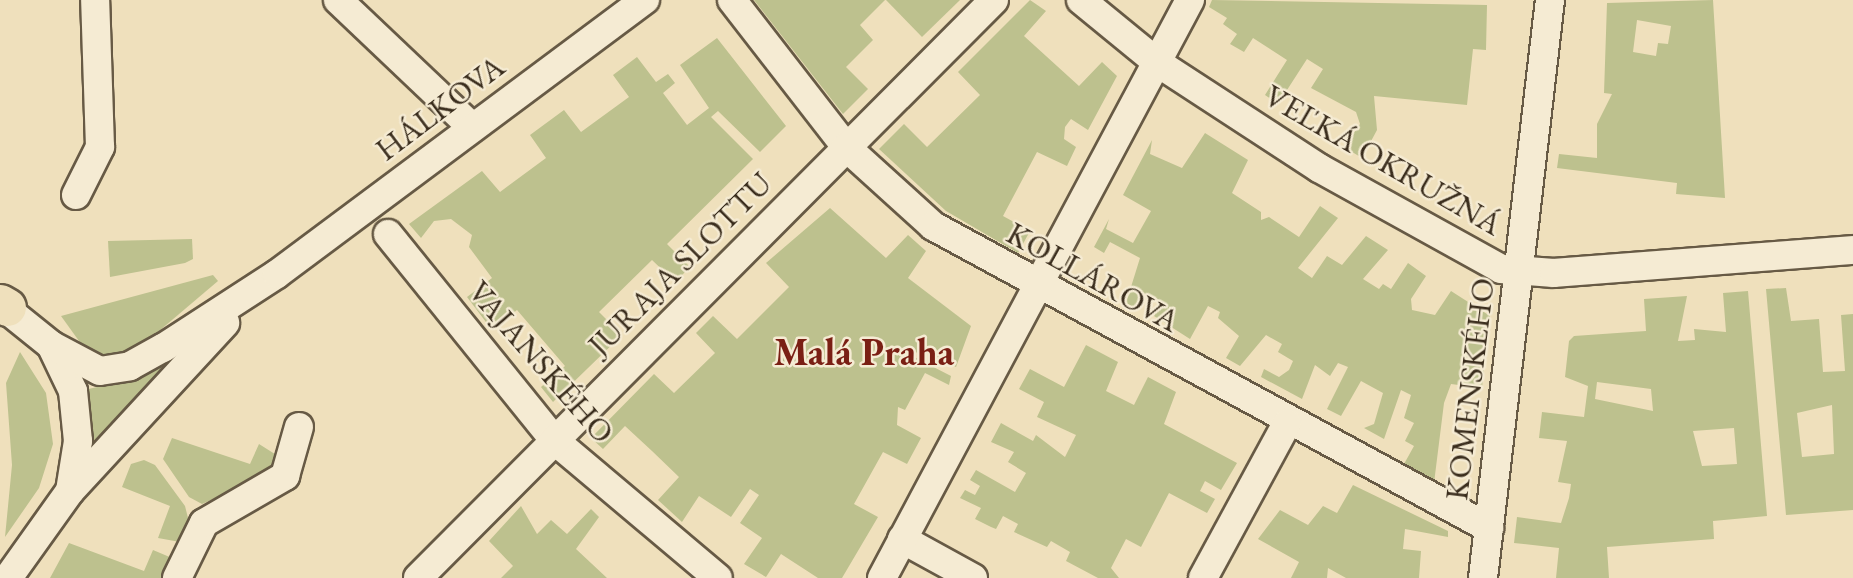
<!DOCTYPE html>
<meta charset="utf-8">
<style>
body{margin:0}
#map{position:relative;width:1853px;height:578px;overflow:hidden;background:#efe0bc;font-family:"EB Garamond",serif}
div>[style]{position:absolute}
.green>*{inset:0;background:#bdc18e}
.roads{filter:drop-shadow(2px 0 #675a45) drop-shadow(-2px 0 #675a45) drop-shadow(0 2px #675a45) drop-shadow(0 -2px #675a45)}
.minor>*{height:28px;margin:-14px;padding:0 14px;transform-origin:14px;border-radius:14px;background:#f5ebd3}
.major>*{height:37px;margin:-18.5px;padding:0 18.5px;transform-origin:18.5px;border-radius:18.5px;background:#efe0bc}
span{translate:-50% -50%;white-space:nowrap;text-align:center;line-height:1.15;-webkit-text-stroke:5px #f5ebd3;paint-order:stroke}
.street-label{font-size:32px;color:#3a2d1d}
.district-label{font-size:38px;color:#7a1f14;font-weight:700}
</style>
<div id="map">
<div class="green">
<div style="clip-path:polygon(754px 0,885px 0,860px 25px,873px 40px,846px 67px,868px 89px,843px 114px)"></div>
<div style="clip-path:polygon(886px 0,960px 0,922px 37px)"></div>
<div style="clip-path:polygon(1030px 0,1046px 11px,1024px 36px,1079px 86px,1102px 62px,1117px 76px,1088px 130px,1071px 119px,1065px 127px,1064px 139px,1076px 147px,1067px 166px,1037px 152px,1003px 216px,1030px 231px,1018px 253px,946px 211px,879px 149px,904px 124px,927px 147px,980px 95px,958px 72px)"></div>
<div style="clip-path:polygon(1212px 0,1487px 5px,1486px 50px,1473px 49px,1467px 105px,1374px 96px,1377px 130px,1362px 158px,1344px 147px,1360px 124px,1356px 112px,1311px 88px,1323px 69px,1307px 59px,1278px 104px,1265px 95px,1287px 60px,1253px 38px,1244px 52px,1230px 44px,1237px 34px,1223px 24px,1227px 18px,1209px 7px)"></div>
<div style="clip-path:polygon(evenodd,1713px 0,1725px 198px,1676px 194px,1677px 183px,1557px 168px,1559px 154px,1597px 158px,1597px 124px,1612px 94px,1604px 93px,1607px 3px,1713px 0,1637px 20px,1671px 26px,1668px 44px,1658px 43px,1656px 56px,1633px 52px,1637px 20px)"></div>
<div style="clip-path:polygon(717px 38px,786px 126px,760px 152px,718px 111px,711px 117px,753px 159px,667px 244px,690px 267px,675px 282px,652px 260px,599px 312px,622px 335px,553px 402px,541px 387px,565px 366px,517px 310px,492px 330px,467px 297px,492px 278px,469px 247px,472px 235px,451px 219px,434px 221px,421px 238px,409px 224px,482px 171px,500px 192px,546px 158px,530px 135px,564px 110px,581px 132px,629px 97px,613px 75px,637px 57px,656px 82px,668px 74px,675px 83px,663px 93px,687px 125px,709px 108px,680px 65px)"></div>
<div style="clip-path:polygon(1205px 133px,1248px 160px,1232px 193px,1261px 212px,1261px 220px,1269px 217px,1299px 237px,1320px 206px,1338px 218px,1298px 268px,1312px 278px,1327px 256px,1342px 265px,1366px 236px,1388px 250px,1363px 279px,1379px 289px,1383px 284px,1391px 289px,1408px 263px,1426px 276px,1411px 299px,1412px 310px,1435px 315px,1451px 291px,1490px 316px,1482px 388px,1451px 384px,1444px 403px,1434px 483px,1404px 464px,1414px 446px,1405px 441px,1414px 423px,1404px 418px,1411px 395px,1401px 390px,1384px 439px,1364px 428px,1374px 424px,1383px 393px,1361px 381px,1341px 416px,1327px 409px,1348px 367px,1338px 363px,1330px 376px,1315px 365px,1302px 399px,1261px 377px,1264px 369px,1279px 377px,1289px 370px,1293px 361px,1278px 352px,1282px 344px,1266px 335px,1240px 366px,1226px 358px,1239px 336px,1218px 318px,1220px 312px,1208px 306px,1190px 339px,1154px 316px,1161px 302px,1155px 297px,1143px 293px,1135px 308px,1126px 303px,1140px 258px,1110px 242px,1104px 253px,1094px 247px,1109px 219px,1106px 229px,1133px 243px,1151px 211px,1123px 195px,1152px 140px,1150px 154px,1182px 168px)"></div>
<div style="clip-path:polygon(830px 208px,886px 258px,908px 235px,926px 251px,908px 278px,971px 326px,956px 367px,919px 348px,914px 357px,951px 376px,949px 385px,925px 373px,905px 410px,898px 407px,897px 425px,921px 438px,907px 464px,883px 452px,854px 504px,878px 517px,842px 578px,818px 578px,781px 554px,766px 577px,744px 564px,762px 538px,740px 523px,759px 495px,750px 489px,731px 517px,699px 496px,682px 522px,658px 500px,679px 477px,652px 451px,625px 426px,603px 449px,591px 438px,654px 374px,674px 393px,715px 353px,696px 333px,713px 316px,737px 339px,789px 287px,766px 263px)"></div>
<div style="clip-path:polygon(192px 239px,193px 259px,185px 263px,110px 277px,108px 241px)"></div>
<div style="clip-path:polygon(213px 275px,218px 281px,139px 348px,111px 358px,84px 348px,61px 316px)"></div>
<div style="clip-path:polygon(evenodd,1786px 288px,1791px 321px,1819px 319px,1823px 372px,1845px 371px,1841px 315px,1853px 314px,1853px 510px,1786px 515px,1766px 289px,1786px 288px,1832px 405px,1834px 454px,1802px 457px,1797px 413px,1832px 405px)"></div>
<div style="clip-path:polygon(evenodd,1748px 291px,1767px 516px,1713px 521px,1714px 539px,1607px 547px,1609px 578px,1556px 578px,1559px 548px,1514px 543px,1517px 517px,1561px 523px,1569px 498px,1571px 484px,1558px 482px,1567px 441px,1539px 438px,1542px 412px,1584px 417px,1588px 386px,1565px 377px,1569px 341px,1574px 336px,1646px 331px,1644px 299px,1687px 296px,1678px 341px,1695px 340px,1694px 329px,1726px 332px,1723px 293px,1748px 291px,1597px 382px,1651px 389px,1653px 411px,1595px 399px,1597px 382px,1748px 291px,1734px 428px,1737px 464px,1702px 466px,1693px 431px,1734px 428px)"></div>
<div style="clip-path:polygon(1086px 345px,1118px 362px,1106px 391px,1134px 405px,1148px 377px,1176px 392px,1164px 424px,1237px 463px,1221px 490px,1205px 481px,1200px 491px,1215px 499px,1207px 513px,1169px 493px,1141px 547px,1126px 539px,1111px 568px,1119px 578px,1098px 578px,1066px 561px,1070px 552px,1051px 541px,1047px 547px,1014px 532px,1018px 524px,1003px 516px,996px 529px,991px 527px,975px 519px,981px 508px,960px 498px,965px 490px,975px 495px,980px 486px,970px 480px,976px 470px,1015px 492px,1026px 473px,1008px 462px,1014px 452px,991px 442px,1001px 423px,1033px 441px,1036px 435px,1065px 457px,1076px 435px,1037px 417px,1044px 402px,1019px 389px,1030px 369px,1064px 387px)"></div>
<div style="clip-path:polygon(20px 352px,46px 393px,53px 444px,39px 488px,5px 537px,12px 465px,6px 383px)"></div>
<div style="clip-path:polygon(170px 355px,176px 357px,89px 455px,84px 390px,133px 379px)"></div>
<div style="clip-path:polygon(172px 438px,250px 464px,259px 444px,278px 456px,271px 473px,202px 504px,189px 497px,163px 459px)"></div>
<div style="clip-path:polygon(144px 460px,155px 465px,185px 506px,189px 522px,180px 542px,158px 538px,170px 506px,122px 487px,131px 464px)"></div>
<div style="clip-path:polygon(1353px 485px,1448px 531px,1448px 537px,1405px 529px,1403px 549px,1421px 551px,1419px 578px,1346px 578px,1328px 568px,1327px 578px,1291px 578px,1299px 562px,1258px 539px,1280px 510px,1308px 525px,1323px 506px,1337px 513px)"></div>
<div style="clip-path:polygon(521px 506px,537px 534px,551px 520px,567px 534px,591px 509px,599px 517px,576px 549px,607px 578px,501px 578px,513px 566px,489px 541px)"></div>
<div style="clip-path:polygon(69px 543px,144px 571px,153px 550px,172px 558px,164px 578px,50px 578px)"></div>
</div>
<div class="roads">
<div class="minor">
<div style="left:338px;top:0;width:185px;rotate:43.5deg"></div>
<div style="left:732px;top:0;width:186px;rotate:52.2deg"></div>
<div style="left:846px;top:147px;width:118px;rotate:42.2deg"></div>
<div style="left:933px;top:226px;width:633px;rotate:28.51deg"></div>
<div style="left:1081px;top:0;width:99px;rotate:39.3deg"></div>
<div style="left:1158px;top:63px;width:192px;rotate:33.1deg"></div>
<div style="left:1319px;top:168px;width:208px;rotate:29deg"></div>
<div style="left:1501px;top:269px;width:53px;rotate:4.3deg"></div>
<div style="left:1554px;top:273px;width:300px;rotate:-4.4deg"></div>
<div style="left:76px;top:195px;width:54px;rotate:-63.4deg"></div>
<div style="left:100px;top:147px;width:147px;rotate:-91.9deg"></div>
<div style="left:388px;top:234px;width:265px;rotate:51.1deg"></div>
<div style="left:554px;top:440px;width:214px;rotate:40.1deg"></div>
<div style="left:0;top:304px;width:65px;rotate:38.8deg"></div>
<div style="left:51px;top:345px;width:51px;rotate:64.4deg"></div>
<div style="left:73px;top:391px;width:50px;rotate:84.3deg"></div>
<div style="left:78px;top:441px;width:51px;rotate:99.1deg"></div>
<div style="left:70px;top:491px;width:107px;rotate:125.5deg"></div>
<div style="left:51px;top:345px;width:55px;rotate:28deg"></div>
<div style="left:100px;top:371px;width:30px;rotate:-9deg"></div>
<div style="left:130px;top:366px;width:38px;rotate:-29deg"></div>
<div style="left:163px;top:348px;width:136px;rotate:-33deg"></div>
<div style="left:277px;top:274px;width:459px;rotate:-36.7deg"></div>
<div style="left:72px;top:489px;width:226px;rotate:-47.3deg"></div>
<div style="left:902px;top:539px;width:81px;rotate:28.8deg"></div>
<div style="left:177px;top:578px;width:61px;rotate:-63.9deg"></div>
<div style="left:204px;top:523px;width:94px;rotate:-30.1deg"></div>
<div style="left:285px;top:476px;width:51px;rotate:-74.1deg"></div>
<div style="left:418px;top:578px;width:816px;rotate:-45.1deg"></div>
<div style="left:882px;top:578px;width:655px;rotate:-61.95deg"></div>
<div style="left:1203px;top:578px;width:176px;rotate:-61.5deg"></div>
<div style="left:1483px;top:578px;width:582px;rotate:-83.39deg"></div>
</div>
<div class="major">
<div style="left:0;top:303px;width:8px;rotate:30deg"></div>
</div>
</div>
<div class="street-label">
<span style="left:440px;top:108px;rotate:-37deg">HÁLKOVA</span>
<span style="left:1383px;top:160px;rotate:30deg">VEĽKÁ OKRUŽNÁ</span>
<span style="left:680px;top:264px;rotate:-45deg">JURAJA SLOTTU</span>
<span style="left:1093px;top:277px;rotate:29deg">KOLLÁROVA</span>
<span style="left:541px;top:362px;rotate:49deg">VAJANSKÉHO</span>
<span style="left:1470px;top:389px;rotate:-83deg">KOMENSKÉHO</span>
</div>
<div class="district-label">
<span style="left:864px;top:352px">Malá Praha</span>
</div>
</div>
